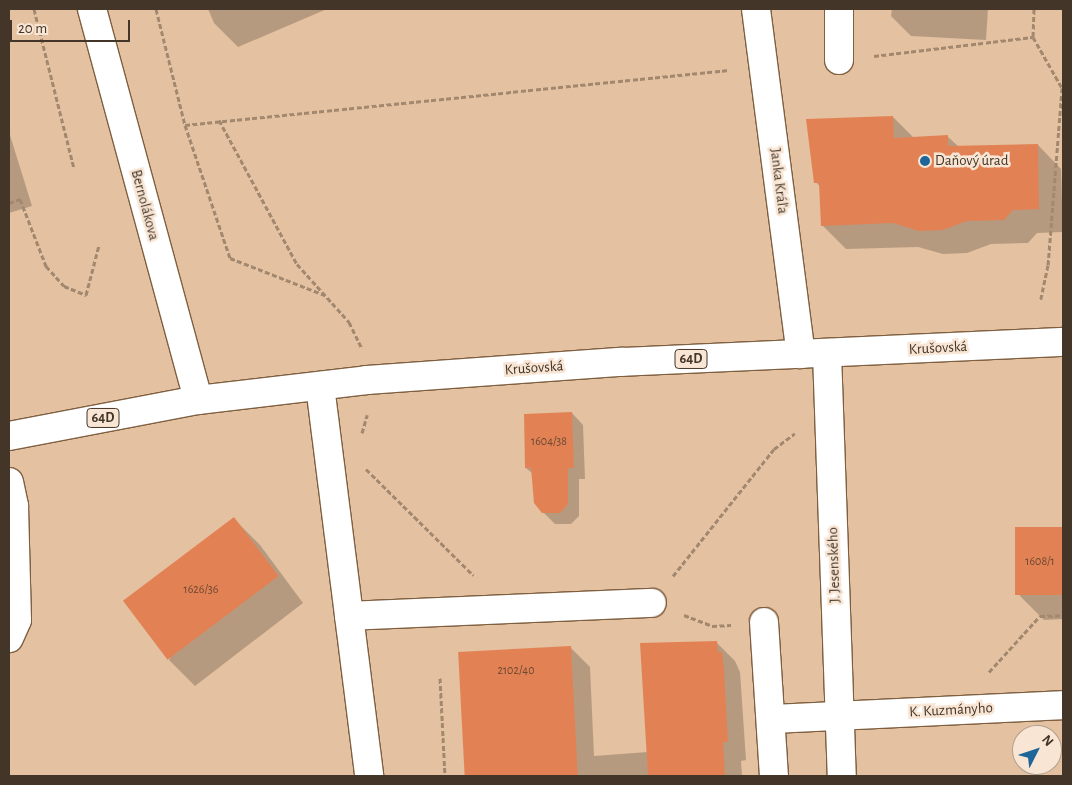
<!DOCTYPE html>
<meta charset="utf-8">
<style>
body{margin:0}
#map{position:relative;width:1072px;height:785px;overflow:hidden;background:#e4c1a0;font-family:"Alegreya Sans",sans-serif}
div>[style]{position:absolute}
.shadow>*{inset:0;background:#0003}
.building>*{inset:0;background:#e28254;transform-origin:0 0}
.path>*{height:3px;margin-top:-1.5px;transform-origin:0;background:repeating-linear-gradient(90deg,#a2886f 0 5px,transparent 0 7.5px)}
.roads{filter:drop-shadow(1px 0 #7e5f40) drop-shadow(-1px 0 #7e5f40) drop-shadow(0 1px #7e5f40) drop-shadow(0 -1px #7e5f40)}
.minor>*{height:28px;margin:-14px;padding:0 14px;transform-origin:14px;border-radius:14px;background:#fff}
.major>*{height:28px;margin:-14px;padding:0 14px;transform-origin:14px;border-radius:14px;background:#fff}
.dots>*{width:14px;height:14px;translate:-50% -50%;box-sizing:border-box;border:2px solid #f8e5d4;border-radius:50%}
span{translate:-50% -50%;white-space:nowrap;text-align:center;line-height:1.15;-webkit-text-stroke:5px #f8e5d4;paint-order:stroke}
.number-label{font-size:12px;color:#6b4832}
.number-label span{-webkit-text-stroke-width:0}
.shield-label span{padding:1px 4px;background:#f8e5d4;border:1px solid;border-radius:4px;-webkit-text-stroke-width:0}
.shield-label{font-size:14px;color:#433527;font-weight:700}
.poi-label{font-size:15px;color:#433527}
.left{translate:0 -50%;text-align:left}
.street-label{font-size:15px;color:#433527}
.frame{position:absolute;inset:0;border:10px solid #433527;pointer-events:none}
.north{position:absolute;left:1012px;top:725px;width:50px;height:50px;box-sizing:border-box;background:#f8e5d4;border:1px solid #b09f8f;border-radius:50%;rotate:49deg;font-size:14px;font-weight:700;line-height:20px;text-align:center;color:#433527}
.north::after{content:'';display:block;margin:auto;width:18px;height:22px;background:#1e6599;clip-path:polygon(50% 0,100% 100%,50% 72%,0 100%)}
.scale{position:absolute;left:10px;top:20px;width:120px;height:22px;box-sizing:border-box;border:2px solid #433527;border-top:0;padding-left:6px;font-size:15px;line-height:18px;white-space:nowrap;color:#433527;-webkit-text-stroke:4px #f8e5d4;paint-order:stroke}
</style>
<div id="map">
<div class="shadow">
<div style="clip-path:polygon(208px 9px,327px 9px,238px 47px,214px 23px)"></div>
<div style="clip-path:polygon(892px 9px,988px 9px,986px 40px,911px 36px,891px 16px)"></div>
<div style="clip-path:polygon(893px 117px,914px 138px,947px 136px,959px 147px,1038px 145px,1061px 169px,1063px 232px,1037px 233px,1028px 243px,991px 244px,967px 253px,943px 254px,918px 247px,846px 249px,822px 225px,821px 188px,816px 182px)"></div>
<div style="clip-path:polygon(9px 132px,32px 206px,9px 213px)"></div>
<div style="clip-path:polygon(572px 413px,583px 425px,585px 479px,579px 479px,579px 516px,571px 524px,555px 524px,543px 512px,533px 474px,526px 468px)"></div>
<div style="clip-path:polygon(234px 519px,260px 545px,303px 603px,195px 686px,169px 660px)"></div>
<div style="clip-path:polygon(1063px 528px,1063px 619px,1044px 620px,1020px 596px,1017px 530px)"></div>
<div style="clip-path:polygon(716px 642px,735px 661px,740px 672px,746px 760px,741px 761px,742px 776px,466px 776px,459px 655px,571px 648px,590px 667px,594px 756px,648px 752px)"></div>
</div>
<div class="building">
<div style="clip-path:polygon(893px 116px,894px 138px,948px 135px,948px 146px,1038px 144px,1039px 209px,1013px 210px,1004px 220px,967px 221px,943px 230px,919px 231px,893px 223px,821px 226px,819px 183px,814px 183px,806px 119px)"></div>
<div style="clip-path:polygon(572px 412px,574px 468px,568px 468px,568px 504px,560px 513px,542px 513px,534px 503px,531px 468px,525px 468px,524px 414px)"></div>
<div style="left:234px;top:517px;width:74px;height:139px;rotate:53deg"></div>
<div style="left:1063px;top:527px;width:68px;height:48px;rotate:90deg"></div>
<div style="clip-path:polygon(717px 641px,718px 652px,722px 652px,724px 669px,728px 742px,723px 742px,725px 776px,648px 776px,640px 643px)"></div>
<div style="left:571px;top:646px;width:130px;height:113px;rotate:87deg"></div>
</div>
<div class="path">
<div style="left:34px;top:9px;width:164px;rotate:75.9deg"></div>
<div style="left:156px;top:9px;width:120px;rotate:76deg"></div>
<div style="left:185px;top:125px;width:140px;rotate:71.3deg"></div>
<div style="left:230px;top:258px;width:104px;rotate:21.4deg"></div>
<div style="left:1034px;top:9px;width:28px;rotate:92deg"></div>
<div style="left:1033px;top:37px;width:59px;rotate:60.4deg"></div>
<div style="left:1062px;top:88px;width:178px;rotate:94.5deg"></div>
<div style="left:1048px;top:265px;width:35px;rotate:102deg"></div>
<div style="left:874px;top:56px;width:160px;rotate:-6.8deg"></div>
<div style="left:219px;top:120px;width:164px;rotate:61.6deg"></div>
<div style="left:297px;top:264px;width:78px;rotate:48.1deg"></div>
<div style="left:349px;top:322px;width:28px;rotate:64deg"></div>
<div style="left:185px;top:125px;width:547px;rotate:-5.77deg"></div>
<div style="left:9px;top:203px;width:12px;rotate:-20deg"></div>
<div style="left:20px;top:199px;width:72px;rotate:68.8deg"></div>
<div style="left:46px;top:266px;width:27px;rotate:48deg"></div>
<div style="left:64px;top:286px;width:24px;rotate:22deg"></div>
<div style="left:86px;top:295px;width:52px;rotate:-75.4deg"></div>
<div style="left:362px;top:433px;width:19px;rotate:-74deg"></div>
<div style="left:366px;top:469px;width:151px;rotate:44.7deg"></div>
<div style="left:673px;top:576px;width:162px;rotate:-51.5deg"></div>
<div style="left:774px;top:449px;width:26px;rotate:-37deg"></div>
<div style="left:684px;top:615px;width:30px;rotate:21deg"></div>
<div style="left:712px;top:626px;width:19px;rotate:-3deg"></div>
<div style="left:989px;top:672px;width:76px;rotate:-47.7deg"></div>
<div style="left:1040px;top:616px;width:23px;rotate:-2deg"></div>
<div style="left:440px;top:678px;width:98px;rotate:87.1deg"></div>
</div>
<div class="roads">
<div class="minor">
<div style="left:92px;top:9px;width:405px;rotate:74.8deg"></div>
<div style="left:756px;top:9px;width:348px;rotate:82.6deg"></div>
<div style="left:839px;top:60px;width:51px;rotate:-90deg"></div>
<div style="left:827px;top:353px;width:423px;rotate:88deg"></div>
<div style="left:320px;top:386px;width:393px;rotate:82.8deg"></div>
<div style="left:9px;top:482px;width:25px;rotate:78deg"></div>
<div style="left:14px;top:506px;width:114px;rotate:88.5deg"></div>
<div style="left:17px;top:620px;width:20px;rotate:114deg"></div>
<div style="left:349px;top:616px;width:303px;rotate:-2.5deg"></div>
<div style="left:764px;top:622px;width:154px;rotate:86.3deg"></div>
<div style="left:771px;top:719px;width:292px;rotate:-2.7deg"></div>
</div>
<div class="major">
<div style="left:9px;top:436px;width:192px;rotate:-10.8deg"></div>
<div style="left:198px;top:400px;width:170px;rotate:-6.7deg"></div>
<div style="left:367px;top:380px;width:255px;rotate:-4.1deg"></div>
<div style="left:621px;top:362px;width:442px;rotate:-2.6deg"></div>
</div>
</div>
<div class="dots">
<div style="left:925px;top:161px;background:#1e6599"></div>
</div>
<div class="number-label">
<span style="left:549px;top:442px">1604/38</span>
<span style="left:1040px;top:562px">1608/1</span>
<span style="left:201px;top:590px">1626/36</span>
<span style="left:516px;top:671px">2102/40</span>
</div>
<div class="shield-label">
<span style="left:691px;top:359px">64D</span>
<span style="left:103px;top:418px">64D</span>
</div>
<div class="poi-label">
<span class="left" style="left:935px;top:161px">Daňový úrad</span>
</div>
<div class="street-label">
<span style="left:779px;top:181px;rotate:83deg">Janka Kráľa</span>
<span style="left:145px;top:205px;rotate:75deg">Bernolákova</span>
<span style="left:938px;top:348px;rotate:-3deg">Krušovská</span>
<span style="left:534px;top:368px;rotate:-4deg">Krušovská</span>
<span style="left:834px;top:565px;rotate:-92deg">J. Jesenského</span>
<span style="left:951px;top:710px;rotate:-3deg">K. Kuzmányho</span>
</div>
<div class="frame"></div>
<div class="north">N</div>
<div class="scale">20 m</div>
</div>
